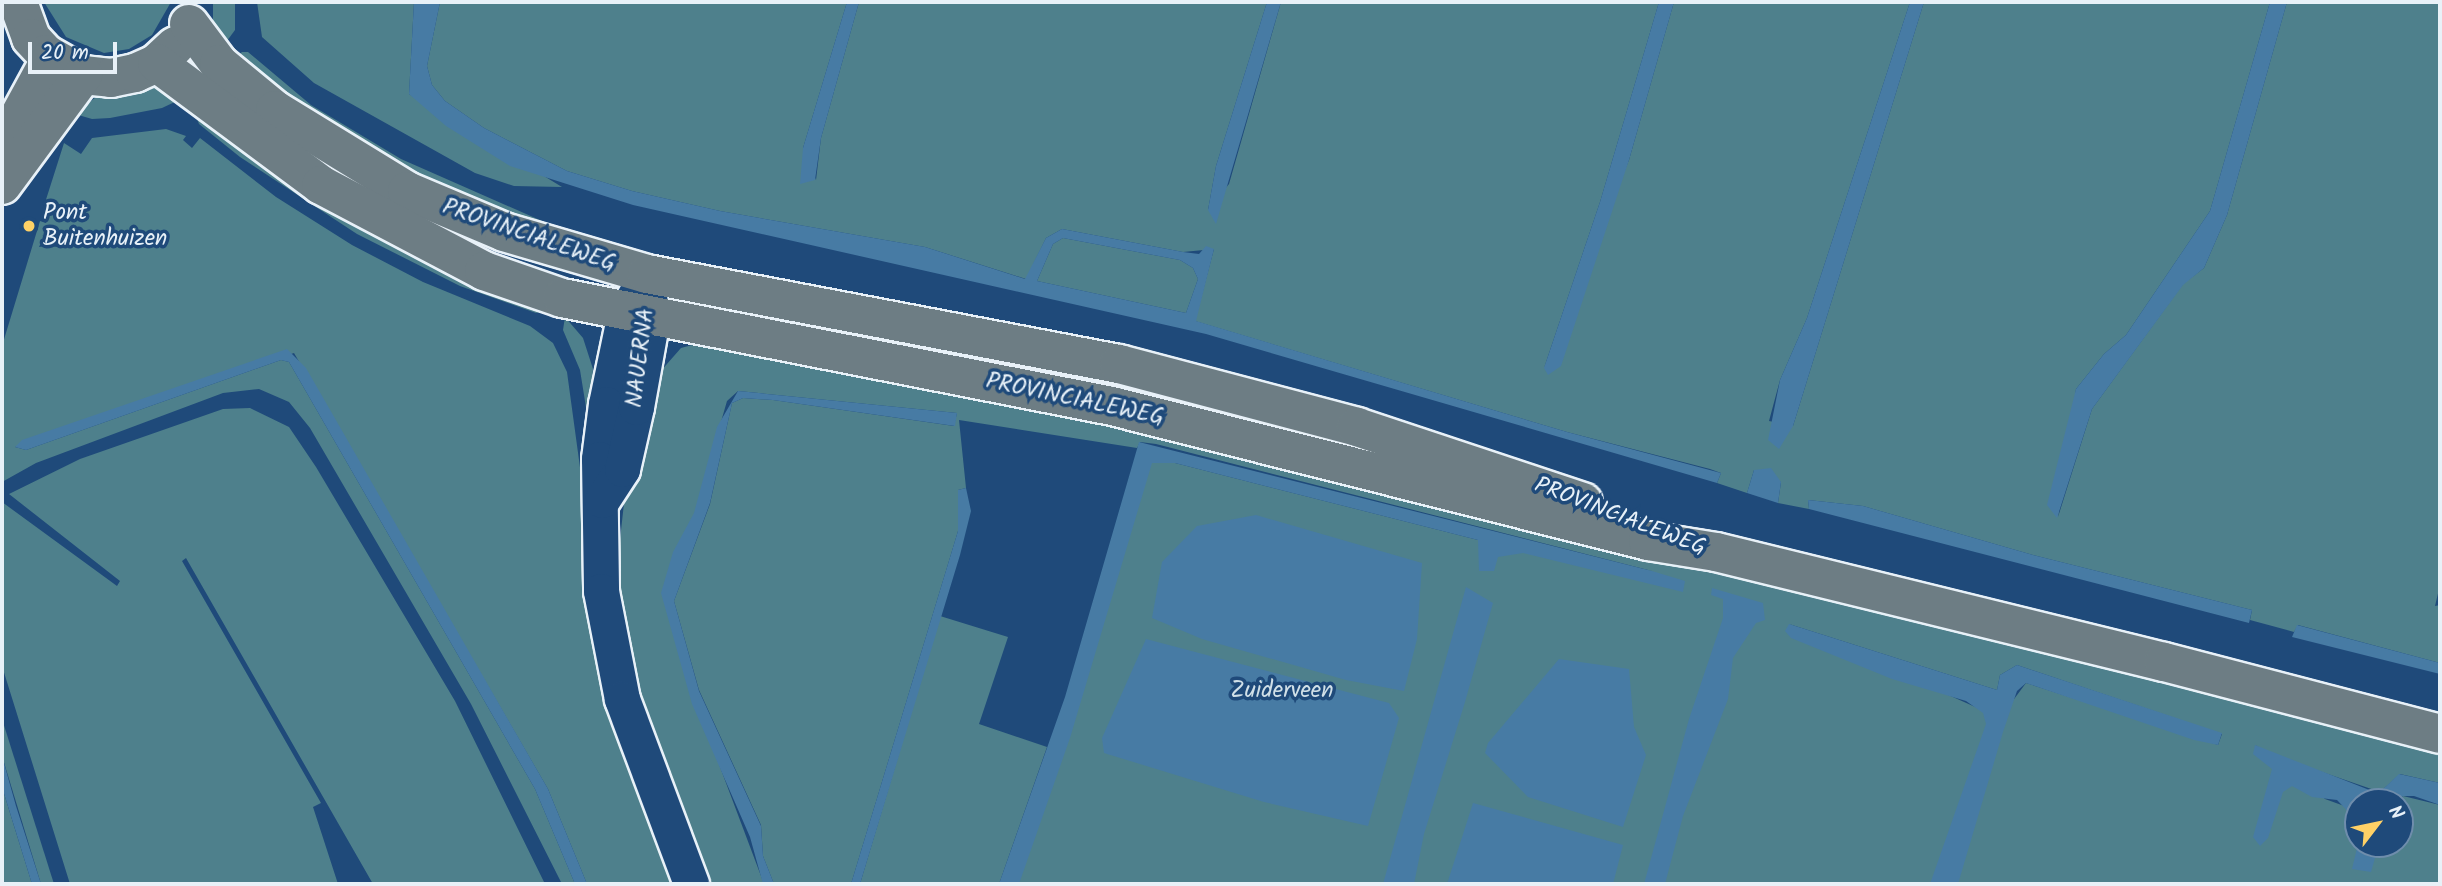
<!DOCTYPE html>
<style>
body{margin:0}
#map{position:relative;width:2442px;height:886px;overflow:hidden;background:#1f4a7a;font-family:Kalam,sans-serif}
div>[style]{position:absolute}
.green>*{inset:0;background:#4e808c}
.water>*{inset:0;background:#477ba4}
.roads{filter:drop-shadow(2px 0 #e8f1f8) drop-shadow(-2px 0 #e8f1f8) drop-shadow(0 2px #e8f1f8) drop-shadow(0 -2px #e8f1f8)}
.minor>*{height:35px;margin:-17.5px;padding:0 17.5px;transform-origin:17.5px;border-radius:17.5px;background:#1f4a7a}
.primary>*{height:38px;margin:-19px;padding:0 19px;transform-origin:19px;border-radius:19px;background:#6d7d84}
.dots>*{width:19px;height:19px;translate:-50% -50%;box-sizing:border-box;border:4px solid #1f4a7a;border-radius:50%}
span{translate:-50% -50%;white-space:nowrap;text-align:center;line-height:1.15;-webkit-text-stroke:7px #1f4a7a;paint-order:stroke}
.poi-label{font-size:23px;color:#e8f1f8}
.left{translate:0 -50%;text-align:left}
.street-label{font-size:23px;color:#e8f1f8}
.park-label{font-size:23px;color:#d1e0e8}
.frame{position:absolute;inset:0;border:4px solid #e8f1f8;pointer-events:none}
.north{position:absolute;left:2344px;top:788px;width:70px;height:70px;box-sizing:border-box;background:#1f4a7a;border:2px solid #6f8dac;border-radius:50%;rotate:58deg;font-size:19px;font-weight:700;line-height:28px;text-align:center;color:#e8f1f8}
.north::after{content:'';display:block;margin:auto;width:24px;height:32px;background:#ffd166;clip-path:polygon(50% 0,100% 100%,50% 72%,0 100%)}
.scale{position:absolute;left:28px;top:42px;width:89px;height:32px;box-sizing:border-box;border:4px solid #e8f1f8;border-top:0;padding-left:9px;font-size:21px;line-height:24px;white-space:nowrap;color:#e8f1f8;-webkit-text-stroke:5px #1f4a7a;paint-order:stroke}
</style>
<div id="map">
<div class="green">
<div style="clip-path:polygon(44px 2px,171px 2px,152px 35px,129px 49px,104px 53px,66px 37px)"></div>
<div style="clip-path:polygon(213px 2px,235px 2px,235px 30px,224px 45px,213px 25px)"></div>
<div style="clip-path:polygon(257px 2px,414px 2px,409px 94px,562px 187px,514px 186px,475px 173px,314px 83px,262px 37px)"></div>
<div style="clip-path:polygon(440px 2px,847px 2px,803px 148px,816px 180px,821px 138px,859px 2px,1267px 2px,1216px 166px,1208px 210px,1229px 184px,1281px 2px,1659px 2px,1600px 202px,1544px 368px,1629px 160px,1674px 2px,1910px 2px,1807px 318px,1780px 380px,1769px 421px,1793px 426px,1924px 2px,2270px 2px,2210px 211px,2126px 335px,2104px 354px,2076px 389px,2058px 517px,2092px 409px,2183px 284px,2204px 268px,2227px 215px,2287px 2px,2440px 2px,2440px 585px,2435px 606px,2440px 605px,2440px 663px,2298px 625px,2294px 632px,2250px 620px,2252px 610px,2033px 555px,1863px 506px,1808px 500px,1809px 509px,1778px 503px,1781px 482px,1754px 470px,1747px 493px,1717px 483px,1721px 473px,1710px 469px,1567px 432px,1195px 321px,1214px 249px,1183px 252px,1062px 229px,1046px 238px,1026px 279px,925px 247px,720px 211px,632px 191px,567px 171px,484px 128px,445px 101px,432px 85px,427px 66px)"></div>
<div style="clip-path:polygon(242px 52px,248px 52px,311px 105px,401px 159px,567px 232px,478px 209px,317px 123px,237px 56px)"></div>
<div style="clip-path:polygon(157px 87px,179px 100px,162px 108px,110px 118px,92px 119px,75px 114px,96px 97px)"></div>
<div style="clip-path:polygon(194px 111px,547px 310px,536px 313px,460px 286px,357px 234px,240px 157px,199px 124px)"></div>
<div style="clip-path:polygon(166px 129px,186px 136px,183px 140px,192px 148px,200px 138px,276px 197px,352px 245px,423px 282px,530px 326px,553px 343px,567px 372px,585px 504px,583px 576px,593px 650px,676px 884px,587px 884px,548px 789px,294px 353px,15px 447px,26px 450px,281px 360px,289px 362px,535px 789px,575px 884px,562px 884px,471px 704px,310px 428px,289px 402px,259px 389px,223px 393px,36px 463px,2px 482px,2px 346px,40px 221px,46px 223px,50px 211px,43px 209px,64px 143px,81px 154px,92px 138px)"></div>
<div style="clip-path:polygon(1063px 238px,1180px 260px,1193px 268px,1198px 279px,1186px 313px,1037px 281px,1053px 244px)"></div>
<div style="clip-path:polygon(565px 317px,583px 338px,593px 369px,589px 426px,580px 370px,563px 330px)"></div>
<div style="clip-path:polygon(evenodd,707px 341px,1406px 486px,2440px 753px,2440px 783px,2400px 774px,2380px 792px,2270px 754px,2255px 745px,2325px 799px,2358px 811px,2358px 844px,2400px 844px,2400px 802px,2396px 802px,2403px 796px,2440px 805px,2440px 884px,1016px 884px,1151px 463px,1175px 463px,1478px 540px,1652px 571px,1156px 444px,1140px 442px,1137px 448px,959px 420px,966px 488px,958px 490px,958px 531px,851px 884px,774px 884px,763px 856px,761px 825px,699px 690px,674px 601px,710px 504px,732px 403px,743px 398px,773px 400px,954px 426px,957px 413px,738px 391px,727px 401px,669px 603px,717px 759px,764px 884px,705px 884px,644px 722px,618px 602px,617px 567px,626px 485px,652px 381px,681px 348px,707px 341px,1789px 624px,1997px 690px,2000px 675px,2017px 665px,2222px 734px,2218px 745px,2026px 683px,2000px 718px,1789px 624px)"></div>
<div style="clip-path:polygon(250px 408px,289px 427px,316px 467px,455px 701px,545px 884px,373px 884px,186px 558px,182px 561px,321px 803px,313px 807px,338px 884px,70px 884px,2px 666px,2px 502px,117px 586px,120px 581px,9px 494px,80px 459px,223px 409px)"></div>
<div style="clip-path:polygon(940px 616px,1008px 637px,979px 724px,1047px 747px,999px 884px,860px 884px)"></div>
<div style="clip-path:polygon(2px 719px,54px 884px,41px 884px,2px 756px)"></div>
<div style="clip-path:polygon(2px 787px,14px 826px,32px 884px,2px 884px)"></div>
</div>
<div class="water">
<div style="clip-path:polygon(evenodd,414px 2px,440px 2px,427px 66px,432px 85px,445px 101px,484px 128px,567px 171px,632px 191px,720px 211px,925px 247px,1025px 279px,1046px 238px,1062px 229px,1183px 252px,1199px 254px,1206px 246px,1214px 249px,1196px 321px,1567px 432px,1721px 473px,1717px 483px,1206px 334px,633px 205px,510px 166px,446px 126px,409px 94px,414px 2px,1063px 238px,1180px 260px,1193px 268px,1198px 279px,1186px 313px,1037px 281px,1053px 244px,1063px 238px)"></div>
<div style="clip-path:polygon(847px 2px,859px 2px,821px 138px,815px 180px,800px 184px,803px 148px)"></div>
<div style="clip-path:polygon(1267px 2px,1281px 2px,1216px 224px,1208px 210px,1216px 166px)"></div>
<div style="clip-path:polygon(1659px 2px,1674px 2px,1629px 160px,1561px 366px,1548px 375px,1544px 368px,1600px 202px)"></div>
<div style="clip-path:polygon(1910px 2px,1924px 2px,1793px 426px,1779px 449px,1768px 440px,1780px 380px,1807px 318px)"></div>
<div style="clip-path:polygon(2270px 2px,2287px 2px,2227px 215px,2204px 268px,2183px 285px,2092px 409px,2057px 518px,2047px 505px,2076px 389px,2104px 354px,2126px 335px,2210px 211px)"></div>
<div style="clip-path:polygon(287px 349px,306px 368px,548px 789px,587px 884px,575px 884px,535px 789px,289px 362px,281px 360px,26px 450px,15px 447px,22px 440px)"></div>
<div style="clip-path:polygon(738px 391px,957px 413px,955px 426px,773px 400px,743px 398px,732px 403px,710px 503px,674px 601px,699px 691px,761px 826px,763px 856px,774px 884px,763px 884px,750px 837px,692px 704px,661px 593px,673px 552px,694px 513px,717px 427px)"></div>
<div style="clip-path:polygon(1139px 442px,1652px 571px,1685px 581px,1683px 592px,1523px 553px,1498px 557px,1494px 571px,1479px 571px,1478px 540px,1175px 463px,1152px 463px,1070px 738px,1019px 884px,999px 884px,1065px 697px)"></div>
<div style="clip-path:polygon(1771px 468px,1781px 482px,1778px 503px,1747px 493px,1754px 470px)"></div>
<div style="clip-path:polygon(966px 488px,971px 511px,960px 555px,860px 884px,851px 884px,958px 531px,958px 490px)"></div>
<div style="clip-path:polygon(1808px 500px,1863px 506px,2033px 555px,2252px 610px,2249px 623px,1809px 509px)"></div>
<div style="clip-path:polygon(1256px 515px,1422px 563px,1417px 639px,1404px 691px,1346px 680px,1202px 639px,1152px 618px,1162px 562px,1197px 526px)"></div>
<div style="clip-path:polygon(1466px 587px,1493px 603px,1465px 702px,1424px 834px,1414px 884px,1383px 884px)"></div>
<div style="clip-path:polygon(1712px 588px,1763px 603px,1765px 620px,1756px 623px,1733px 658px,1728px 699px,1683px 816px,1665px 884px,1644px 884px,1689px 719px,1723px 618px,1723px 599px,1711px 595px)"></div>
<div style="clip-path:polygon(1789px 624px,1997px 690px,2000px 675px,2017px 665px,2222px 733px,2218px 745px,2194px 740px,2026px 683px,2017px 691px,2003px 732px,1958px 884px,1930px 884px,1986px 724px,1983px 713px,1966px 701px,1892px 679px,1791px 638px,1785px 631px)"></div>
<div style="clip-path:polygon(2297px 625px,2440px 663px,2440px 674px,2292px 637px)"></div>
<div style="clip-path:polygon(1146px 639px,1389px 703px,1399px 718px,1368px 826px,1264px 802px,1104px 753px,1102px 738px)"></div>
<div style="clip-path:polygon(1559px 659px,1629px 669px,1634px 727px,1646px 755px,1623px 827px,1528px 797px,1485px 753px,1488px 743px)"></div>
<div style="clip-path:polygon(2255px 745px,2372px 791px,2380px 792px,2399px 774px,2440px 783px,2440px 805px,2414px 796px,2403px 796px,2396px 802px,2358px 802px,2358px 822px,2337px 800px,2312px 797px,2292px 786px,2283px 792px,2268px 838px,2260px 846px,2253px 837px,2272px 769px,2253px 754px)"></div>
<div style="clip-path:polygon(2px 756px,16px 806px,41px 884px,32px 884px,2px 787px)"></div>
<div style="clip-path:polygon(1473px 803px,1623px 845px,1613px 884px,1447px 884px)"></div>
<div style="clip-path:polygon(2358px 844px,2379px 844px,2371px 872px,2352px 869px)"></div>
</div>
<div class="roads">
<div class="minor">
<div style="left:647px;top:274px;width:45px;rotate:119.4deg"></div>
<div style="left:625px;top:313px;width:93px;rotate:101.8deg"></div>
<div style="left:606px;top:404px;width:55px;rotate:97.3deg"></div>
<div style="left:599px;top:459px;width:132px;rotate:89.1deg"></div>
<div style="left:601px;top:591px;width:110px;rotate:79deg"></div>
<div style="left:622px;top:699px;width:197px;rotate:69.5deg"></div>
<div style="left:602px;top:500px;width:37px;rotate:-57deg"></div>
<div style="left:622px;top:469px;width:64px;rotate:-77.3deg"></div>
<div style="left:636px;top:407px;width:90px;rotate:-79.8deg"></div>
<div style="left:652px;top:318px;width:30px;rotate:-98deg"></div>
</div>
<div class="primary">
<div style="left:18px;top:2px;width:38px;rotate:70deg"></div>
<div style="left:31px;top:38px;width:22px;rotate:47deg"></div>
<div style="left:46px;top:54px;width:43px;rotate:29.6deg"></div>
<div style="left:83px;top:75px;width:28px;rotate:6deg"></div>
<div style="left:111px;top:78px;width:25px;rotate:-12deg"></div>
<div style="left:135px;top:73px;width:24px;rotate:-24deg"></div>
<div style="left:157px;top:63px;width:25px;rotate:-43deg"></div>
<div style="left:189px;top:24px;width:50px;rotate:53.1deg"></div>
<div style="left:219px;top:64px;width:72px;rotate:39.4deg"></div>
<div style="left:275px;top:110px;width:155px;rotate:31.5deg"></div>
<div style="left:407px;top:191px;width:105px;rotate:22.9deg"></div>
<div style="left:504px;top:232px;width:149px;rotate:16.4deg"></div>
<div style="left:647px;top:274px;width:481px;rotate:10.8deg"></div>
<div style="left:1119px;top:364px;width:246px;rotate:14.8deg"></div>
<div style="left:1357px;top:427px;width:238px;rotate:18.4deg"></div>
<div style="left:157px;top:63px;width:204px;rotate:36.6deg"></div>
<div style="left:321px;top:185px;width:184px;rotate:27.8deg"></div>
<div style="left:484px;top:271px;width:83px;rotate:19.1deg"></div>
<div style="left:562px;top:298px;width:561px;rotate:11.11deg"></div>
<div style="left:1112px;top:406px;width:553px;rotate:14.14deg"></div>
<div style="left:1648px;top:541px;width:69px;rotate:9.2deg"></div>
<div style="left:1716px;top:552px;width:461px;rotate:13.8deg"></div>
<div style="left:2164px;top:662px;width:285px;rotate:14.6deg"></div>
<div style="left:5px;top:179px;width:46px;rotate:-83.8deg"></div>
<div style="left:10px;top:133px;width:85px;rotate:-61.3deg"></div>
<div style="left:2px;top:185px;width:137px;rotate:-53.6deg"></div>
</div>
</div>
<div class="dots">
<div style="left:29px;top:226px;background:#ffd166"></div>
</div>
<div class="poi-label">
<span class="left" style="left:43px;top:226px">Pont<br>Buitenhuizen</span>
</div>
<div class="street-label">
<span style="left:529px;top:236px;rotate:19deg">PROVINCIALEWEG</span>
<span style="left:641px;top:358px;rotate:-83deg">NAUERNA</span>
<span style="left:1075px;top:400px;rotate:12deg">PROVINCIALEWEG</span>
<span style="left:1620px;top:517px;rotate:21deg">PROVINCIALEWEG</span>
</div>
<div class="park-label">
<span style="left:1282px;top:691px">Zuiderveen</span>
</div>
<div class="frame"></div>
<div class="north">N</div>
<div class="scale">20 m</div>
</div>
